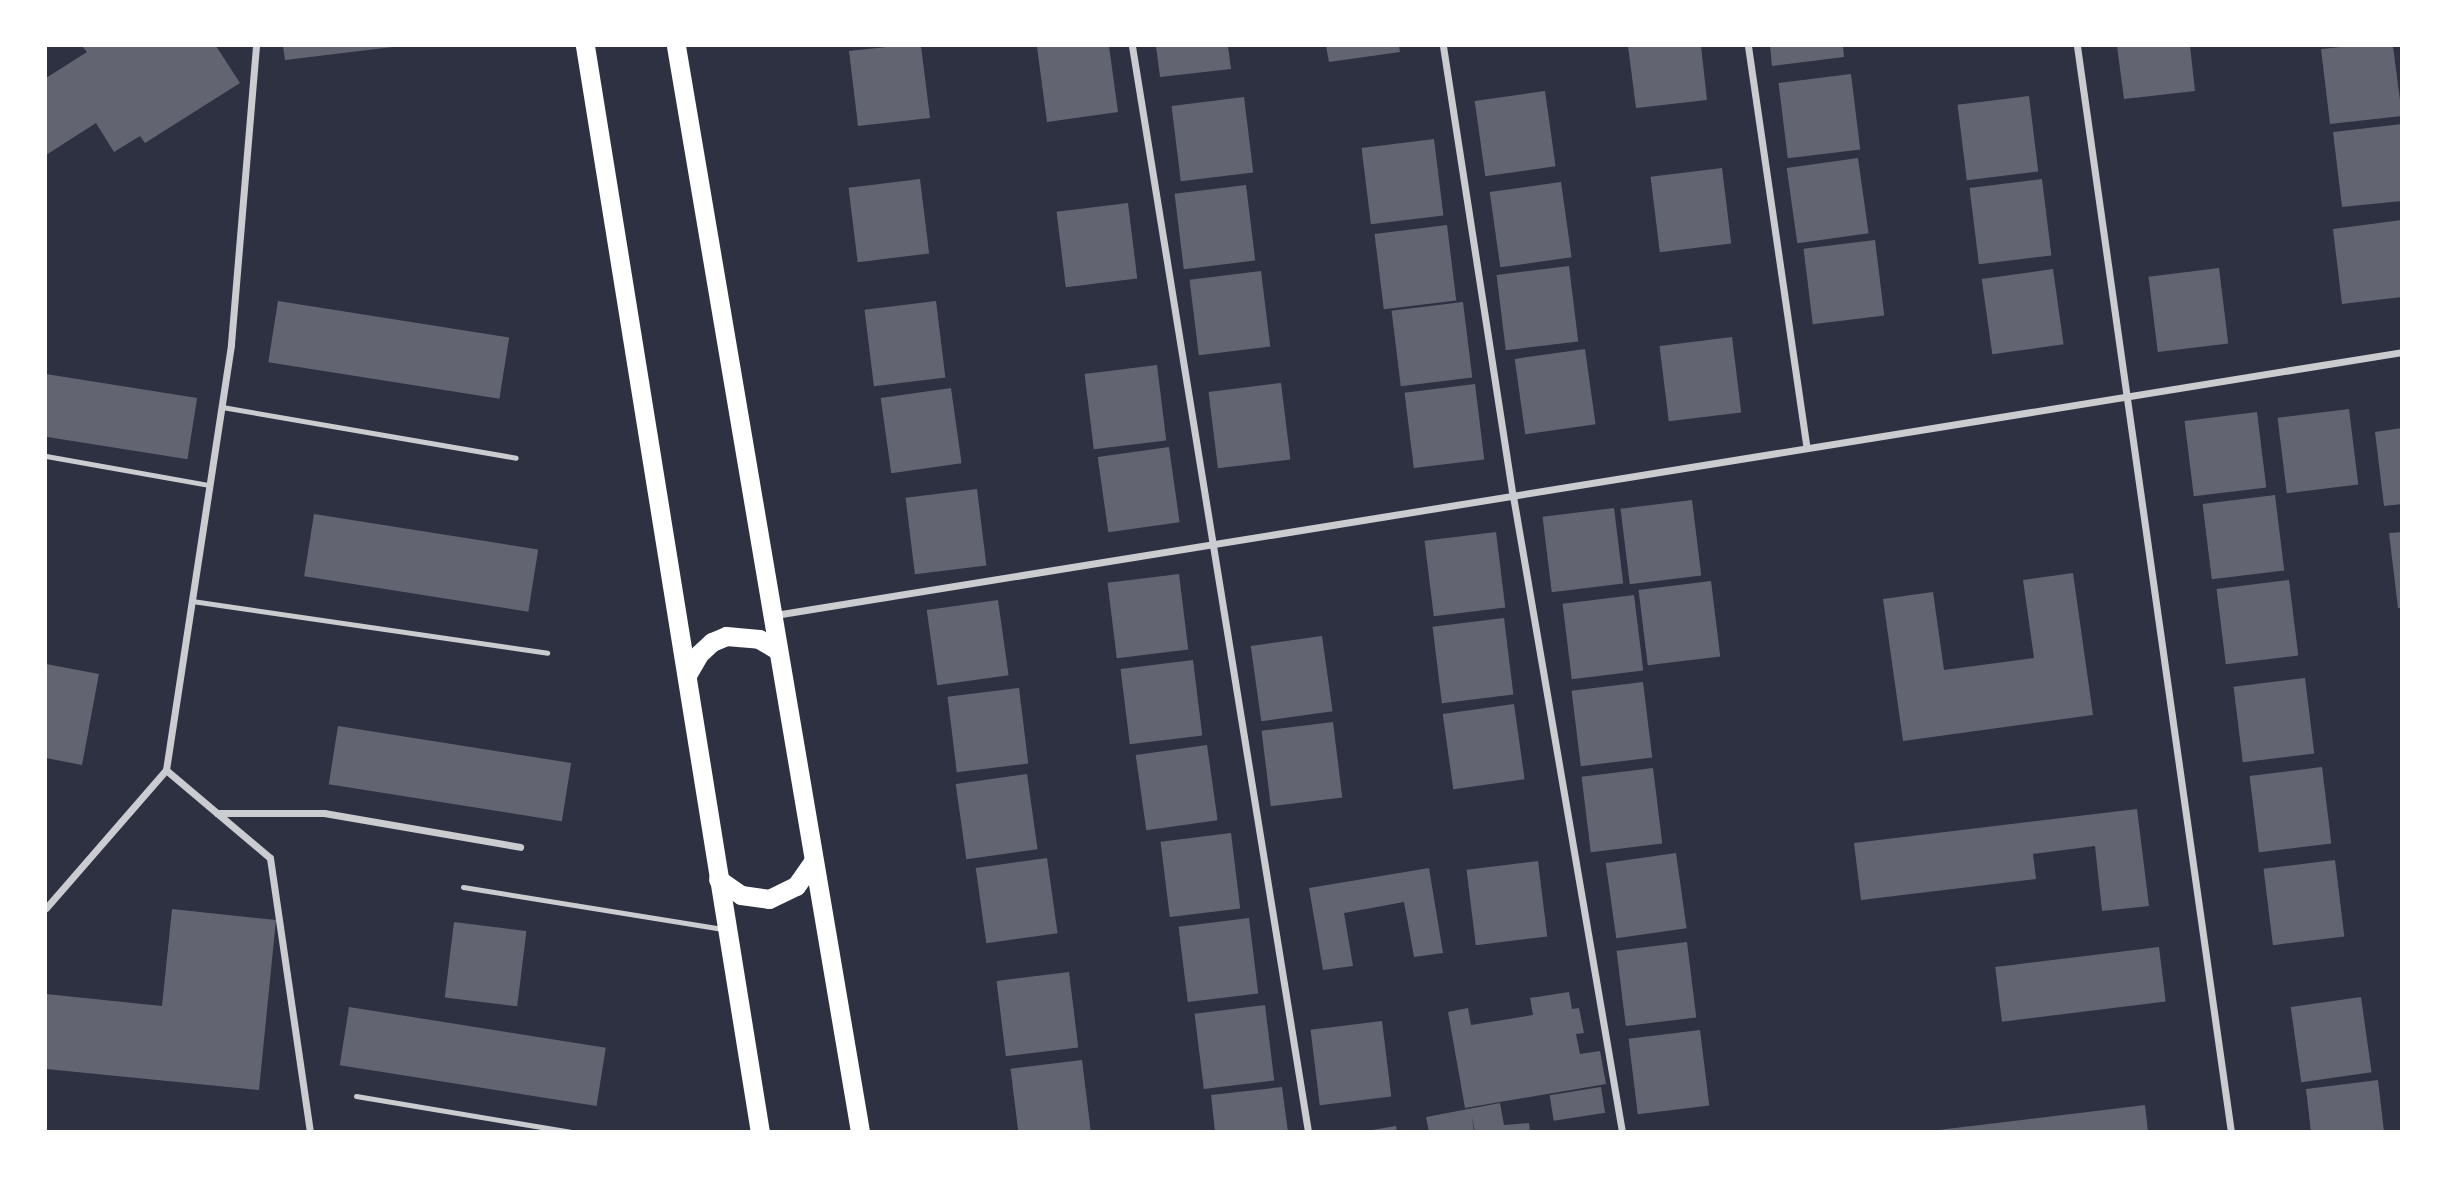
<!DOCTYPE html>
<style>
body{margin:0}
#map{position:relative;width:2447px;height:1177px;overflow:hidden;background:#2d3142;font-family:Helvetica,sans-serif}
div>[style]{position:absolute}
.building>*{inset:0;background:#626471;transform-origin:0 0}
.service>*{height:5px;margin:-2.5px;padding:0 2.5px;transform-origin:2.5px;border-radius:2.5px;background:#caccd0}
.minor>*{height:7px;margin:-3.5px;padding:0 3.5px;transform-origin:3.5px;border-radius:3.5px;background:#caccd0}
.trunk>*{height:19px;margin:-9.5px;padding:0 9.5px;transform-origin:9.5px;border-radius:9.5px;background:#fff}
span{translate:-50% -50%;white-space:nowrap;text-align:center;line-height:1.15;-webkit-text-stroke:5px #fff;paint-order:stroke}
.frame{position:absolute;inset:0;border:47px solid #fff;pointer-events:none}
</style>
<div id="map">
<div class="building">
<div style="clip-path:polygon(82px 46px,216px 46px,240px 83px,145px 143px,140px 136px,114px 152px,96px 123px,46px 155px,46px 78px,87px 52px)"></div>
<div style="clip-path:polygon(283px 46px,392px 46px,393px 47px,285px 60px)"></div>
<div style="clip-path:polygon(896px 46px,921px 46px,930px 118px,858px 126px,849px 51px)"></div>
<div style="clip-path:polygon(1050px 46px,1109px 46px,1118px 112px,1047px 122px,1037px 47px)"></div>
<div style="clip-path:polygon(1156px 46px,1228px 46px,1231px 69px,1160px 77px)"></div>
<div style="clip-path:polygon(1326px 46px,1399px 46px,1400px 52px,1329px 62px)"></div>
<div style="clip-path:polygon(1628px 46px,1701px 46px,1707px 100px,1636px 108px)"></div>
<div style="clip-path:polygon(1770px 46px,1843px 46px,1844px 57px,1772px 66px)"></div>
<div style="clip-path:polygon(2117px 46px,2190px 46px,2195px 91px,2124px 99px)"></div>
<div style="clip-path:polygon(2351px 46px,2393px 46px,2402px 116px,2330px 124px,2321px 49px)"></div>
<div style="left:1851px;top:74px;width:76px;height:73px;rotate:83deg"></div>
<div style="left:1545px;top:91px;width:76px;height:71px;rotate:82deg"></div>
<div style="left:2029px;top:96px;width:76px;height:72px;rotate:83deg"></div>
<div style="left:1244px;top:97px;width:76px;height:73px;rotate:83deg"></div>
<div style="clip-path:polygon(2402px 124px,2402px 201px,2342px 207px,2333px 132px)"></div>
<div style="left:1434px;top:139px;width:77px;height:73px;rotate:83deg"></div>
<div style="left:1858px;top:158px;width:76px;height:72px;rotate:82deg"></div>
<div style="left:1722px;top:168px;width:76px;height:72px;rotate:83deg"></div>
<div style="left:920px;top:179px;width:75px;height:72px;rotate:83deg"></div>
<div style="left:2042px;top:179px;width:77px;height:73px;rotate:83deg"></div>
<div style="left:1561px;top:182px;width:76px;height:72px;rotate:82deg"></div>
<div style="left:1246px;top:185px;width:76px;height:72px;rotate:83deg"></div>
<div style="left:1128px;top:203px;width:76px;height:72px;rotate:83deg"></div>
<div style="clip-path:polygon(2402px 220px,2402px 297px,2342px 304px,2333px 229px)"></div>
<div style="left:1447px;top:225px;width:76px;height:73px;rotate:83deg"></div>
<div style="left:1875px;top:240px;width:76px;height:72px;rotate:83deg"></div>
<div style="left:1569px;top:266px;width:76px;height:73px;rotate:83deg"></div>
<div style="left:2219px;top:268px;width:76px;height:71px;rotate:83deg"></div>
<div style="left:2053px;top:269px;width:76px;height:72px;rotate:82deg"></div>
<div style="left:1261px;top:271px;width:76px;height:72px;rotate:83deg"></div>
<div style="left:278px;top:301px;width:234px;height:62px;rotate:9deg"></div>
<div style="left:936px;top:301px;width:77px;height:72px;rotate:83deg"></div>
<div style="left:1463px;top:302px;width:76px;height:72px;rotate:83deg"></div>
<div style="left:1732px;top:337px;width:76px;height:73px;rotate:83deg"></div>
<div style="left:1585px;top:349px;width:76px;height:71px;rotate:82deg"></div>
<div style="left:1157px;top:365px;width:76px;height:73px;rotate:83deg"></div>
<div style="left:46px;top:374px;width:153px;height:62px;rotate:9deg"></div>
<div style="left:1281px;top:383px;width:77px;height:73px;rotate:83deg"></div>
<div style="left:1475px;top:384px;width:76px;height:71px;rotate:83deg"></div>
<div style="left:951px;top:388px;width:76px;height:71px;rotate:82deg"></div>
<div style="left:2349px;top:409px;width:76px;height:72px;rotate:83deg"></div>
<div style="left:2257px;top:412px;width:76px;height:73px;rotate:83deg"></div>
<div style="clip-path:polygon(2402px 428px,2402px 504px,2384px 506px,2375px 432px)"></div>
<div style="left:1169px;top:447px;width:76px;height:72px;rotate:82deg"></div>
<div style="left:977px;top:489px;width:77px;height:72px;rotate:83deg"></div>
<div style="left:2275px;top:495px;width:76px;height:73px;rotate:83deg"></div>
<div style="left:1692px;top:500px;width:76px;height:72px;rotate:83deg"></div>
<div style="left:1614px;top:508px;width:76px;height:72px;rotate:83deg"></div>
<div style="left:314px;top:514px;width:227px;height:63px;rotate:9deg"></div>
<div style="left:1496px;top:532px;width:76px;height:72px;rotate:83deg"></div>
<div style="clip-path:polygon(2402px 532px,2402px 608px,2398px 608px,2389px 533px)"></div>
<div style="clip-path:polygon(2073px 573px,2093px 715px,1903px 741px,1883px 599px,1933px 592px,1944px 670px,2034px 658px,2023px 580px)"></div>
<div style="left:1179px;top:574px;width:76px;height:72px;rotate:83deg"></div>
<div style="left:2289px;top:580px;width:76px;height:73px;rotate:83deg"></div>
<div style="left:1711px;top:581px;width:76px;height:73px;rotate:83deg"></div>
<div style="left:1634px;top:595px;width:76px;height:72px;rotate:83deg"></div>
<div style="left:998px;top:600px;width:76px;height:72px;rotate:82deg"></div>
<div style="left:1504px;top:618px;width:77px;height:72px;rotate:83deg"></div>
<div style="left:1322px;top:636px;width:76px;height:72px;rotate:82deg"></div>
<div style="left:1193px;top:660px;width:76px;height:73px;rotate:83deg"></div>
<div style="clip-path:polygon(46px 664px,99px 674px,82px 765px,46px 758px)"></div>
<div style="left:2305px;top:678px;width:76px;height:72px;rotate:83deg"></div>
<div style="left:1643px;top:682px;width:76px;height:72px;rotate:83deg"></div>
<div style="left:1019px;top:688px;width:76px;height:72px;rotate:83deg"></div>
<div style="left:1514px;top:704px;width:76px;height:72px;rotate:82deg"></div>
<div style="left:1333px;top:722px;width:76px;height:72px;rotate:83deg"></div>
<div style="left:338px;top:726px;width:236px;height:59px;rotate:9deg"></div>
<div style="left:1207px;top:745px;width:76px;height:72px;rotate:82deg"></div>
<div style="left:2322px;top:767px;width:77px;height:73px;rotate:83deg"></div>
<div style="left:1653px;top:768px;width:76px;height:72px;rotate:83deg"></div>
<div style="left:1027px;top:774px;width:76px;height:72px;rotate:82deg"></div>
<div style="clip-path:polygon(2137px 809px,2149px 906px,2102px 911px,2095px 846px,2033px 854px,2036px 879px,1861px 900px,1854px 843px)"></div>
<div style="left:1231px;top:833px;width:76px;height:71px;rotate:83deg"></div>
<div style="left:1676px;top:853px;width:76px;height:71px;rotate:82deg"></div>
<div style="left:1047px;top:858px;width:76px;height:72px;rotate:82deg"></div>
<div style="left:2335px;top:860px;width:77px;height:72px;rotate:83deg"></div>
<div style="left:1538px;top:861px;width:76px;height:72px;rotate:83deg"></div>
<div style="clip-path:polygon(1429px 868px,1443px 953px,1414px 957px,1404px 902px,1344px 913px,1353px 966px,1323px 970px,1309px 888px)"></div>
<div style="clip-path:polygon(172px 909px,276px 920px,259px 1090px,46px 1069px,46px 994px,162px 1006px)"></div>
<div style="left:1249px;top:918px;width:76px;height:71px;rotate:83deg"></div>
<div style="left:454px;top:922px;width:73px;height:76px;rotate:7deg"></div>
<div style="left:1687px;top:942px;width:76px;height:71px;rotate:83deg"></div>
<div style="left:2159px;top:947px;width:55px;height:165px;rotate:83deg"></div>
<div style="left:1069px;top:972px;width:76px;height:73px;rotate:83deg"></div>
<div style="clip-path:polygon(1569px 992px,1572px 1009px,1579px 1008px,1584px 1033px,1576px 1034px,1580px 1054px,1600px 1051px,1606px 1084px,1465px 1108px,1448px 1012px,1468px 1008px,1471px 1025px,1533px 1015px,1530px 998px)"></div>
<div style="left:2361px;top:997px;width:76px;height:71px;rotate:82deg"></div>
<div style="left:1265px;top:1005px;width:76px;height:71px;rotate:83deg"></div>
<div style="left:349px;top:1007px;width:260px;height:59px;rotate:9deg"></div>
<div style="left:1382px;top:1021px;width:76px;height:72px;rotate:83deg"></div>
<div style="left:1700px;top:1030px;width:76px;height:72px;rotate:83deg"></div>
<div style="left:1082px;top:1060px;width:73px;height:72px;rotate:83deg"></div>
<div style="clip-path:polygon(2378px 1080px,2384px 1132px,2311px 1132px,2306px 1089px)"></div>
<div style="clip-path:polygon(1282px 1087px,1288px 1132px,1215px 1132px,1211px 1095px)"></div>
<div style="left:1601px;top:1087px;width:26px;height:52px;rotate:81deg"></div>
<div style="clip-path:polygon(1500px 1103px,1504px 1125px,1529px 1123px,1530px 1132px,1475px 1132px,1472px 1117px,1474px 1132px,1429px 1132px,1426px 1117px)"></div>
<div style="clip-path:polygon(2145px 1105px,2148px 1132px,1938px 1132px,1938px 1130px)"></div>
<div style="clip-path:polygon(1396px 1126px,1397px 1132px,1373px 1132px,1372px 1130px)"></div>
</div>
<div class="service">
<div style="left:222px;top:407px;width:298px;rotate:9.8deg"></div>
<div style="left:46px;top:456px;width:166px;rotate:10.1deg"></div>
<div style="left:192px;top:601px;width:359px;rotate:8.3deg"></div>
<div style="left:463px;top:887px;width:263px;rotate:9.2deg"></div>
<div style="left:356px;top:1096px;width:217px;rotate:9.5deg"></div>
</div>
<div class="minor">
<div style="left:256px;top:46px;width:300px;rotate:94.8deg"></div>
<div style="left:231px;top:345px;width:430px;rotate:98.7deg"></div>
<div style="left:166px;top:770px;width:136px;rotate:40.2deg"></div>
<div style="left:270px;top:858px;width:277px;rotate:81.7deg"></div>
<div style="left:1132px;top:46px;width:1100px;rotate:80.79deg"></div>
<div style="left:1443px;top:46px;width:455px;rotate:81.2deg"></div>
<div style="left:1513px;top:496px;width:645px;rotate:80.27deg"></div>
<div style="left:1748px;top:46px;width:406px;rotate:81.7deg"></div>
<div style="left:2077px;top:46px;width:1097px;rotate:81.93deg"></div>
<div style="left:775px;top:615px;width:1648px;rotate:-9.18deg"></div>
<div style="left:217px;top:813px;width:107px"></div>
<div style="left:324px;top:813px;width:199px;rotate:9.8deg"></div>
<div style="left:46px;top:908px;width:183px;rotate:-49deg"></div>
</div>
<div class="trunk">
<div style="left:585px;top:46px;width:1100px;rotate:80.85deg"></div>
<div style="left:676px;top:46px;width:1101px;rotate:80.38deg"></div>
<div style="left:687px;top:675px;width:24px;rotate:-60deg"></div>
<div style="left:699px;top:654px;width:18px;rotate:-43deg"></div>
<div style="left:712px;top:642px;width:15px;rotate:-23deg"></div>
<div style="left:726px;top:636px;width:33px;rotate:5deg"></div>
<div style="left:759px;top:639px;width:21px;rotate:31deg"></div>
<div style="left:718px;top:879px;width:28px;rotate:35deg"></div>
<div style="left:741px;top:895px;width:28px;rotate:8deg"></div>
<div style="left:769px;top:899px;width:30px;rotate:-26deg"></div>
<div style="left:796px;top:886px;width:29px;rotate:-55deg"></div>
</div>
<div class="frame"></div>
</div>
